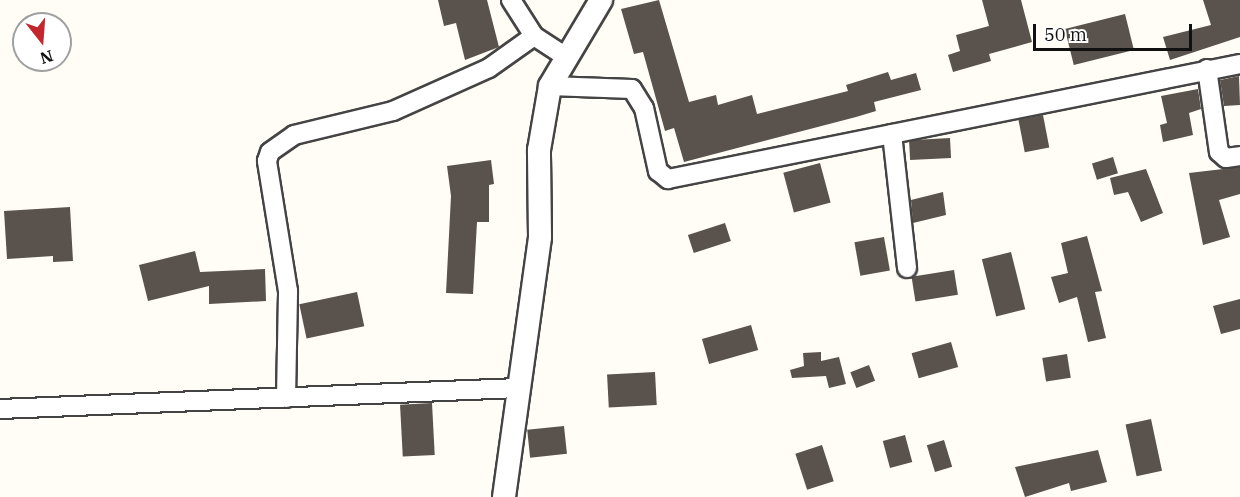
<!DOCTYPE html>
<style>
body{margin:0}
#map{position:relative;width:1240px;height:497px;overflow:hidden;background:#fffdf5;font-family:"IBM Plex Serif",serif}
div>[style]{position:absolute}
.building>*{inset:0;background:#5a524d;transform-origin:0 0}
.roads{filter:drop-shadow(2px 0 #444) drop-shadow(-2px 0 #444) drop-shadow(0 2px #444) drop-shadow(0 -2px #444)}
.minor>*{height:18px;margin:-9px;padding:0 9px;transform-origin:9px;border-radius:9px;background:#fff}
.tertiary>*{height:22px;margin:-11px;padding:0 11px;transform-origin:11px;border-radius:11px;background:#fff}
span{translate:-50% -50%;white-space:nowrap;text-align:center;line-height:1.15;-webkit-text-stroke:6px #fff;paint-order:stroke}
.north{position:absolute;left:12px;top:12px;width:60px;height:60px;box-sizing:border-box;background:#fff;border:2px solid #a0a0a0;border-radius:50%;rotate:163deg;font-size:16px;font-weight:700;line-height:24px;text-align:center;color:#111}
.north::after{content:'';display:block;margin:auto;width:21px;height:27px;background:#c4262e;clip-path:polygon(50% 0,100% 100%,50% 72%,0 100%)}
.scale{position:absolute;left:1033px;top:24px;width:159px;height:27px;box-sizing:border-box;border:3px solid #111;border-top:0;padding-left:8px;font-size:18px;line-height:21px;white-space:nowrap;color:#111;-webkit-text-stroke:4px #fff;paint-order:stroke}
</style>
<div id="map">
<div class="building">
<div style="clip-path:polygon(438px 0,487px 0,499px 47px,465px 60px,456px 23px,444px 26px)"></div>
<div style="clip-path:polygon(659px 0,689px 102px,716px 95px,718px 105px,752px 95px,757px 114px,848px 91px,846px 85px,888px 72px,891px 80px,916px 73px,921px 90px,874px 102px,876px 111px,856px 117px,684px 162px,674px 128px,665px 131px,643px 52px,634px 54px,621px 9px)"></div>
<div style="clip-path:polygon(982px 0,1021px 0,1032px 42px,989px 54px,991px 61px,953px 72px,948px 55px,960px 51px,956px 35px,989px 26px)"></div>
<div style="clip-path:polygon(1203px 0,1240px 0,1240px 37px,1170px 60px,1163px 37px,1211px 25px)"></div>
<div style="left:1125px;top:14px;width:37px;height:62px;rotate:76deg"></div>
<div style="clip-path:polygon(1239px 76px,1240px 105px,1224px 106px,1220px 80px)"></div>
<div style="clip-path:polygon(1198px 89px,1201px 109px,1189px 113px,1193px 135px,1163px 142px,1160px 125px,1167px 123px,1161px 96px)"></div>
<div style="left:1043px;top:115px;width:33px;height:25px;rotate:79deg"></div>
<div style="left:950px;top:138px;width:20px;height:41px;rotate:87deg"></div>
<div style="left:1113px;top:157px;width:17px;height:22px;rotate:73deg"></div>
<div style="clip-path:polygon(491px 160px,494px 184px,489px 185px,489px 222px,477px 222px,473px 294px,446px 293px,451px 196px,447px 166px)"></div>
<div style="left:820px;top:163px;width:41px;height:38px;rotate:75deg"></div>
<div style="clip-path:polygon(1240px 167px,1240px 194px,1219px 200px,1230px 237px,1203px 245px,1189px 173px)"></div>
<div style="clip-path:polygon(1146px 169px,1163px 213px,1141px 222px,1128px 192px,1114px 195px,1110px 178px)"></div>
<div style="clip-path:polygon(943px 192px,946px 215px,913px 223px,911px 200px)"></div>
<div style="clip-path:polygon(70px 207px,73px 261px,53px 262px,53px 256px,7px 259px,4px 211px)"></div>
<div style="left:725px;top:223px;width:19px;height:39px;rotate:72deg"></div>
<div style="clip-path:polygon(1087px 236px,1102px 291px,1095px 292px,1106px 338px,1088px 342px,1077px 297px,1059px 303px,1051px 277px,1068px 273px,1061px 243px)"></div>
<div style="left:884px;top:237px;width:34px;height:30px;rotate:80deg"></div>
<div style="clip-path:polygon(195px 251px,200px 272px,265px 269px,266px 301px,209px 304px,209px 286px,148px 301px,139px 265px)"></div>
<div style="left:1011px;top:252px;width:59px;height:30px;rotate:76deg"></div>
<div style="left:954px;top:270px;width:25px;height:43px;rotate:81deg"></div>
<div style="left:357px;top:292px;width:35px;height:59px;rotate:78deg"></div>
<div style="clip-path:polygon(1240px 299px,1240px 329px,1221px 334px,1213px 306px)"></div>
<div style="left:751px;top:325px;width:26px;height:51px;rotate:74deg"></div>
<div style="left:951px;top:342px;width:26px;height:41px;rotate:74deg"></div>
<div style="clip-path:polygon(821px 352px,821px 361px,839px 357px,846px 384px,829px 388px,826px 376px,792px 378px,790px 370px,804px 366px,803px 353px)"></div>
<div style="left:1067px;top:354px;width:24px;height:25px;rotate:81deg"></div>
<div style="left:869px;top:365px;width:17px;height:20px;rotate:69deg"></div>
<div style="left:655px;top:372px;width:33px;height:48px;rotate:87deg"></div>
<div style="left:432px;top:403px;width:52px;height:32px;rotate:87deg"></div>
<div style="left:1151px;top:419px;width:53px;height:26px;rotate:78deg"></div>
<div style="left:564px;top:426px;width:28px;height:37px;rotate:84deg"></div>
<div style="left:905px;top:435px;width:28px;height:23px;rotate:75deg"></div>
<div style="left:944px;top:440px;width:28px;height:18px;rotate:73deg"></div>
<div style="left:822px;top:445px;width:38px;height:28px;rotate:72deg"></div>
<div style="clip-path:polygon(1098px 450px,1107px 482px,1071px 491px,1069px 483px,1025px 497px,1015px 467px)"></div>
</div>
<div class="roads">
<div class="minor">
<div style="left:511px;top:0;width:43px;rotate:57.4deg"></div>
<div style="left:534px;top:36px;width:38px;rotate:33deg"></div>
<div style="left:1207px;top:69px;width:84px;rotate:81.8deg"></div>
<div style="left:1219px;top:152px;width:9px;rotate:41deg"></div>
<div style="left:1226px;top:158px;width:14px;rotate:-8deg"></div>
<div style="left:550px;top:86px;width:82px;rotate:2.1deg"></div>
<div style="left:632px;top:89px;width:22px;rotate:58deg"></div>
<div style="left:644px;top:108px;width:65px;rotate:77.5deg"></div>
<div style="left:658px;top:171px;width:13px;rotate:39deg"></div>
<div style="left:668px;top:179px;width:583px;rotate:-11.37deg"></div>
<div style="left:892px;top:134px;width:135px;rotate:83.6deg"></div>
<div style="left:286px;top:398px;width:107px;rotate:-88.9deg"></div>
<div style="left:288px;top:291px;width:132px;rotate:-99.2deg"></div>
<div style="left:267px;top:161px;width:9px;rotate:-72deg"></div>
<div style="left:270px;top:152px;width:29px;rotate:-35deg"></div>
<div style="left:294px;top:135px;width:102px;rotate:-13.6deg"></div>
<div style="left:393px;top:111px;width:105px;rotate:-24.1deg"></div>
<div style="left:489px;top:68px;width:55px;rotate:-35.4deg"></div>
<div style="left:0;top:409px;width:518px;rotate:-2.32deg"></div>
</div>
<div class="tertiary">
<div style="left:504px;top:497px;width:262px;rotate:-82.1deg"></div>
<div style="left:540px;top:237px;width:87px;rotate:-90.7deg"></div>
<div style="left:539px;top:150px;width:65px;rotate:-80.2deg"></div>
<div style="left:550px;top:86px;width:100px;rotate:-59.3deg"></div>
</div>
</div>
<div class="north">N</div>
<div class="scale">50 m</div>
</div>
